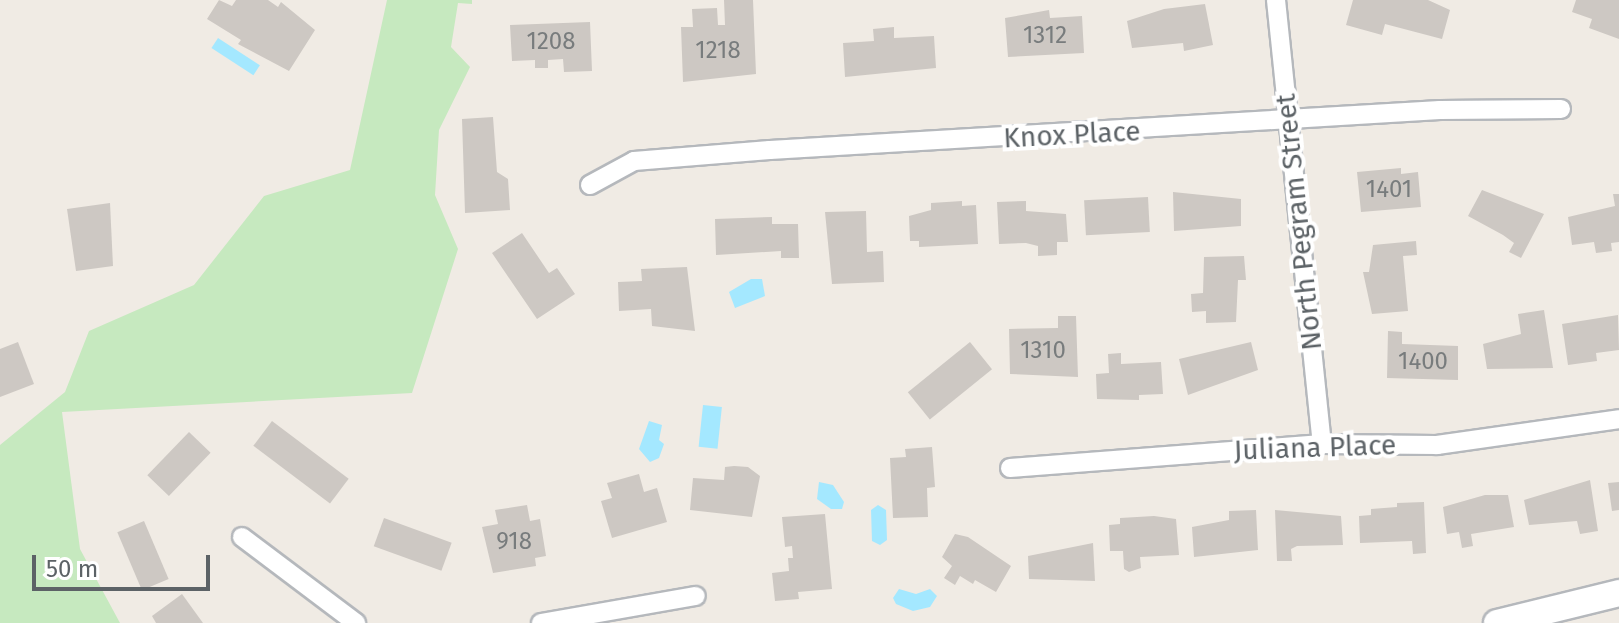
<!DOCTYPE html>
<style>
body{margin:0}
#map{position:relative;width:1619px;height:623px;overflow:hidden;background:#f0ebe4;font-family:"Fira Sans",sans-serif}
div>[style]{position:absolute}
.green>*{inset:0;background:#c6e9bf}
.water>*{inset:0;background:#a4e8ff;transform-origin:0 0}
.building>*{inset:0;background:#cdc8c3;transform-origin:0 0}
.roads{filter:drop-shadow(2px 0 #b5b8bc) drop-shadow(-2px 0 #b5b8bc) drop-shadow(0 2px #b5b8bc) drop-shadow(0 -2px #b5b8bc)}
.street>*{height:18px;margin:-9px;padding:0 9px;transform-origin:9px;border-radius:9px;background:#fff}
.secondary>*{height:26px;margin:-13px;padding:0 13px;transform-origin:13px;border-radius:13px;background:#fff}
span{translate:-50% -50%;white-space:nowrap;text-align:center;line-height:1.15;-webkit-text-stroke:8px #fff;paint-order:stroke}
.number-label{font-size:24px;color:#787c7d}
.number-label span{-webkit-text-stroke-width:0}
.street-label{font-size:28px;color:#5c6266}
.scale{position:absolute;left:32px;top:555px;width:178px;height:36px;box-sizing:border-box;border:4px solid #5c6266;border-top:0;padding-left:10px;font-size:24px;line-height:28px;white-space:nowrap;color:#5c6266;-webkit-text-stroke:6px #fff;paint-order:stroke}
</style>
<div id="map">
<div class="green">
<div style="clip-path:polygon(387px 0,472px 0,472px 4px,458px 3px,451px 47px,470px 67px,439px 130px,435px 195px,458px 249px,412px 393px,62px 412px,80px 549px,120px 623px,0 623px,0 445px,65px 392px,89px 331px,194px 285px,264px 196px,350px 170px)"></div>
</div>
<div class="water">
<div style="left:218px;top:38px;width:50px;height:12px;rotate:33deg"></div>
<div style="clip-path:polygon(751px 279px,762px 279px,765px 296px,735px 308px,729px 292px)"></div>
<div style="left:703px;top:405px;width:19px;height:42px;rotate:6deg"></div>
<div style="clip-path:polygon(649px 421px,662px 425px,659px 440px,664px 444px,659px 458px,650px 462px,639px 449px)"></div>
<div style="clip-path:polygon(819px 482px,833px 485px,844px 502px,842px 509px,831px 509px,817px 499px)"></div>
<div style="clip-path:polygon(878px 505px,886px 510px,887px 540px,880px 545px,872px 541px,871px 510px)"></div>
<div style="clip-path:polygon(899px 589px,916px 594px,930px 589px,937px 596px,930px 607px,913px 611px,896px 604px,893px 598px)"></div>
</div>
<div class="building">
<div style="clip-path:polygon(219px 0,232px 6px,236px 0,268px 0,278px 7px,281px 2px,315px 30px,289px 71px,238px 44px,241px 40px,207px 19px)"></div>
<div style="clip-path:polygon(724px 0,753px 0,756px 74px,683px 82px,681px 27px,693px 27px,692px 9px,717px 8px,718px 25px,725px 25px)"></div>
<div style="clip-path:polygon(1353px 0,1428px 0,1450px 10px,1442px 39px,1385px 24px,1382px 35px,1346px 25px)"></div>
<div style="clip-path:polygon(1576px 0,1619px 0,1619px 39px,1589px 28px,1592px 19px,1572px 12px)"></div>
<div style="clip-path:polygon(1205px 4px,1213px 45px,1184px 51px,1183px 43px,1132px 48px,1127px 21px,1164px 9px)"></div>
<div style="clip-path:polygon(1049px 10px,1050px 18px,1082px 16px,1084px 53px,1008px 57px,1005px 18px)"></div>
<div style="clip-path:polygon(590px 22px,592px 71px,564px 72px,563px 59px,548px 60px,548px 68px,535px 68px,535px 60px,512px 61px,510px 25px)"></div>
<div style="clip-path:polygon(894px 27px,894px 38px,934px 36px,936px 68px,845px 77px,843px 43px,874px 41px,873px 29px)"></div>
<div style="clip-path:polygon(493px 117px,497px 172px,508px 179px,510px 210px,465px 213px,462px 119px)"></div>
<div style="clip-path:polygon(1401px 168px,1401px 174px,1418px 172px,1421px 207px,1361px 212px,1357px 172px)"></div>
<div style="clip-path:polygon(1482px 190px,1544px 214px,1521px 258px,1509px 252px,1514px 243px,1503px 235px,1468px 216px)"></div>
<div style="clip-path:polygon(1173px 192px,1241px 199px,1241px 226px,1174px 231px)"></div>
<div style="clip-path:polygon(1613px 194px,1619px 194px,1619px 242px,1611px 243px,1612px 251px,1596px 253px,1594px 242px,1572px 245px,1568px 217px,1615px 206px)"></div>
<div style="left:1148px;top:197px;width:35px;height:64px;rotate:87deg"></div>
<div style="clip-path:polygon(962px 201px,962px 206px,976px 205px,978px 244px,919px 247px,919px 241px,910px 241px,909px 216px,931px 210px,931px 203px)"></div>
<div style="clip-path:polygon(1026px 201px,1026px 211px,1066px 214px,1068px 242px,1057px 242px,1057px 255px,1038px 256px,1038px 246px,1026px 243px,999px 244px,997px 202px)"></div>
<div style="clip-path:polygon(110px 203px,113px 266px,76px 271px,67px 209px)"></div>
<div style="clip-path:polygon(866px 211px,867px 252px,883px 251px,884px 282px,832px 284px,825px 212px)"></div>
<div style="clip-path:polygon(772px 217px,772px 224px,798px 224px,799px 258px,781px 258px,781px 251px,716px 255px,715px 219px)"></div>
<div style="clip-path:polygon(522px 233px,549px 273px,557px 268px,575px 294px,537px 319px,492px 253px)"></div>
<div style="clip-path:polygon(1416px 241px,1417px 255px,1403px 256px,1408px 311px,1372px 314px,1363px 272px,1369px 272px,1373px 245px)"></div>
<div style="clip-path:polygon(1244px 256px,1246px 280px,1238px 280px,1236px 322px,1206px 323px,1206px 311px,1192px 312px,1191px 294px,1203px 293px,1204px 257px)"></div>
<div style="clip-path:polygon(687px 267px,695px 331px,652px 326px,651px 309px,619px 311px,618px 282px,642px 281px,641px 269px)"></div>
<div style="clip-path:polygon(1544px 310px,1553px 368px,1487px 369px,1483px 344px,1521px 334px,1518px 314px)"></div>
<div style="clip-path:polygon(1618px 315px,1619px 350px,1596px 353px,1597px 361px,1568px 365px,1562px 324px)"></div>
<div style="clip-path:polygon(1058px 316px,1076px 316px,1078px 377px,1010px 374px,1009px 329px,1058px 328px)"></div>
<div style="clip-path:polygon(1388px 331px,1402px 332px,1402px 344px,1458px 346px,1458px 380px,1387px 378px)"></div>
<div style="clip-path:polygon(18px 342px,34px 384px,0 397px,0 349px)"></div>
<div style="left:970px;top:342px;width:35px;height:80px;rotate:51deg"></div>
<div style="clip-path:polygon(1251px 342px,1258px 370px,1188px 395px,1179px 359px)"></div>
<div style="clip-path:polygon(1121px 353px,1121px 364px,1161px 362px,1163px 394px,1139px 395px,1139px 400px,1097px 399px,1096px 374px,1109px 373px,1108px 354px)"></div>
<div style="left:272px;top:421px;width:96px;height:31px;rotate:37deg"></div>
<div style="left:189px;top:432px;width:30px;height:60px;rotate:44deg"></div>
<div style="clip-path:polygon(932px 447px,935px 487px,927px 488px,928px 517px,893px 518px,890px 458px,906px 457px,905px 449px)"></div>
<div style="clip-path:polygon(734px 466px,748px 467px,760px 476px,752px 517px,690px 510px,693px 478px,724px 480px,725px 467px)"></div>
<div style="clip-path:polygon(639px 474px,644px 492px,657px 488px,667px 522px,612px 538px,601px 501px,612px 498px,607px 483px)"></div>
<div style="clip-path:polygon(1590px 480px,1598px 531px,1580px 534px,1577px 521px,1529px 525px,1524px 500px)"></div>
<div style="clip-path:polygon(1619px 482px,1619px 510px,1612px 511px,1608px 483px)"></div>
<div style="clip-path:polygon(1485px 495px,1508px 495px,1514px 527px,1471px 534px,1473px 546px,1462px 548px,1459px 532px,1447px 534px,1443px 507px)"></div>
<div style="clip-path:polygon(1424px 502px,1426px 553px,1413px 554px,1412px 541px,1360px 543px,1359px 516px,1371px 515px,1371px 509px,1397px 507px,1397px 503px)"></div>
<div style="clip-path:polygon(527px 505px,530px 521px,540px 519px,546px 556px,535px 558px,536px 566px,493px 573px,482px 527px,498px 524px,495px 510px)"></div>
<div style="clip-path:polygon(1256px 510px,1258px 550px,1194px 557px,1192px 527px,1229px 520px,1229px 511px)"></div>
<div style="clip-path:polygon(1275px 510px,1341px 516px,1343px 545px,1297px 546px,1291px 549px,1292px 561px,1277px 561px)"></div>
<div style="clip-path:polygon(825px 514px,832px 589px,798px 592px,799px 599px,775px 601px,772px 573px,789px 571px,788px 558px,793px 558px,792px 546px,785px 547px,782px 517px)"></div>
<div style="clip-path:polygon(1154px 516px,1176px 519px,1179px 555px,1140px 557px,1141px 568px,1129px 572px,1124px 569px,1123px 551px,1110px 551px,1109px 525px,1120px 524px,1120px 518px)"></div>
<div style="left:384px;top:518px;width:72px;height:30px;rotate:20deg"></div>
<div style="left:144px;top:521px;width:63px;height:29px;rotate:67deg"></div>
<div style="clip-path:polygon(955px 534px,968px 537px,1011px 566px,996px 592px,975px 580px,973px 584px,960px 576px,955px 585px,944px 578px,952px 566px,942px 557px)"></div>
<div style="clip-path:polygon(1093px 543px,1095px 581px,1029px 579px,1028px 556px)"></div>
<div style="clip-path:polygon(182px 594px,203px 623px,156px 623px,152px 616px)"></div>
</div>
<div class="roads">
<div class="street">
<div style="left:1276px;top:0;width:446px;rotate:84.1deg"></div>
<div style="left:590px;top:185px;width:50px;rotate:-28.6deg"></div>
<div style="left:634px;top:161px;width:136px;rotate:-4.6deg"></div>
<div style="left:770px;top:150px;width:671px;rotate:-3.42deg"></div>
<div style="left:1440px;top:110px;width:121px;rotate:-0.5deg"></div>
<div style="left:1010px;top:468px;width:313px;rotate:-4.4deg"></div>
<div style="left:1322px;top:444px;width:115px;rotate:0.5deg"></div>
<div style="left:1437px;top:445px;width:184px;rotate:-8.1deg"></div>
<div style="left:242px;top:537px;width:143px;rotate:37deg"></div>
<div style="left:541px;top:623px;width:157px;rotate:-9.9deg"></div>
</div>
<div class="secondary">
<div style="left:1497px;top:623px;width:126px;rotate:-13.8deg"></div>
</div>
</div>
<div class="number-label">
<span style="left:1045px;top:36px">1312</span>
<span style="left:551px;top:42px">1208</span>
<span style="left:718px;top:51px">1218</span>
<span style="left:1389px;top:190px">1401</span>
<span style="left:1043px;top:351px">1310</span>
<span style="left:1423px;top:362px">1400</span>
<span style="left:514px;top:542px">918</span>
</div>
<div class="street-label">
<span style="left:1072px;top:135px;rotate:-3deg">Knox Place</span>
<span style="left:1299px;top:222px;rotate:-96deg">North Pegram Street</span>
<span style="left:1315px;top:448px;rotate:-2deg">Juliana Place</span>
</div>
<div class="scale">50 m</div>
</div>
